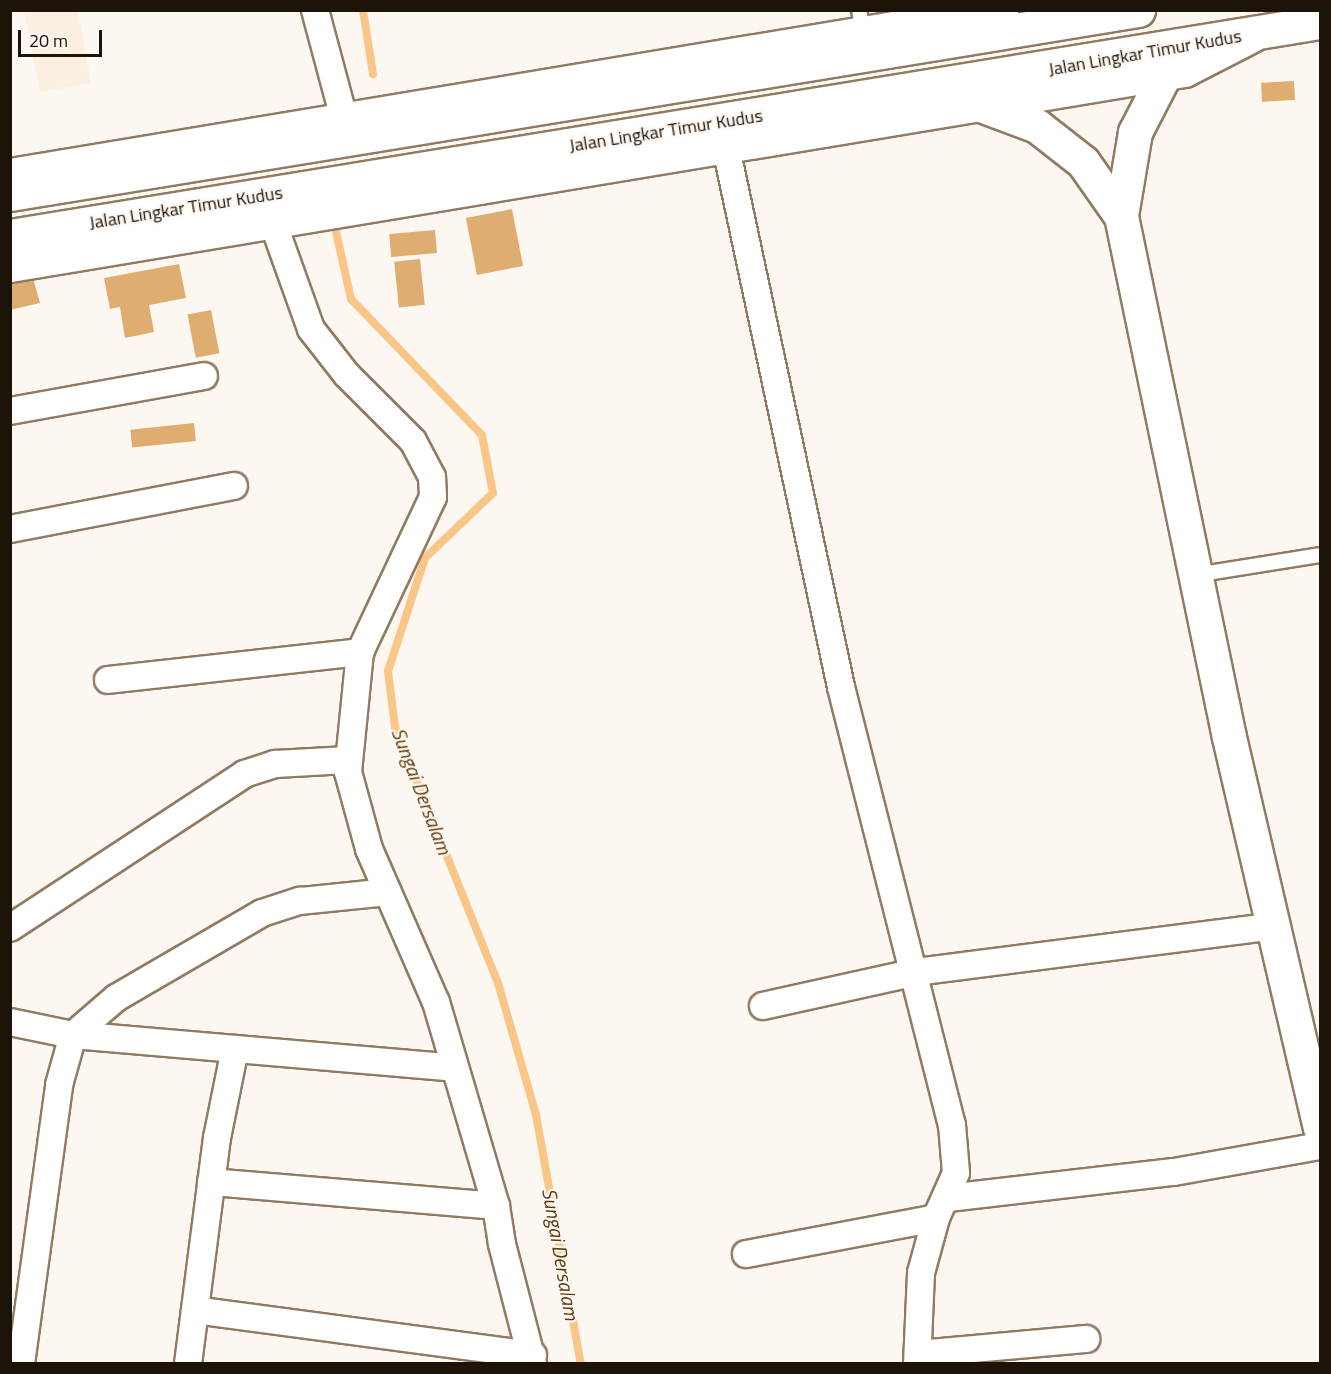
<!DOCTYPE html>
<style>
body{margin:0}
#map{position:relative;width:1331px;height:1374px;overflow:hidden;background:#fcf7f1;font-family:"Titillium Web",sans-serif}
div>[style]{position:absolute}
.built>*{inset:0;background:#fbefe1}
.stream>*{height:8px;margin:-4px;padding:0 4px;transform-origin:4px;border-radius:4px;background:#f9c688}
.building>*{inset:0;background:#dfad6f;transform-origin:0 0}
.roads{filter:drop-shadow(2px 0 #917b60) drop-shadow(-2px 0 #917b60) drop-shadow(0 2px #917b60) drop-shadow(0 -2px #917b60)}
.lane>*{height:14px;margin:-7px;padding:0 7px;transform-origin:7px;border-radius:7px;background:#fff}
.street>*{height:26px;margin:-13px;padding:0 13px;transform-origin:13px;border-radius:13px;background:#fff}
.secondary>*{height:33px;margin:-16.5px;padding:0 16.5px;transform-origin:16.5px;border-radius:16.5px;background:#fff}
.highway>*{height:33px;margin:-16.5px;padding:0 16.5px;transform-origin:16.5px;border-radius:16.5px;background:#fff}
span{translate:-50% -50%;white-space:nowrap;text-align:center;line-height:1.15;-webkit-text-stroke:4.5px #fcf7f1;paint-order:stroke}
.street-label{font-size:18px;color:#1c1309}
.water-label{font-size:20px;color:#5a3a06;font-style:italic}
.frame{position:absolute;inset:0;border:12px solid #1c1309;pointer-events:none}
.scale{position:absolute;left:18px;top:30px;width:84px;height:27px;box-sizing:border-box;border:3px solid #1c1309;border-top:0;padding-left:8px;font-size:18px;line-height:21px;white-space:nowrap;color:#1c1309;-webkit-text-stroke:4px #fcf7f1;paint-order:stroke}
</style>
<div id="map">
<div class="built">
<div style="clip-path:polygon(24px 11px,78px 11px,91px 83px,40px 92px)"></div>
</div>
<div class="stream">
<div style="left:363px;top:10px;width:65px;rotate:81.1deg"></div>
<div style="left:333px;top:218px;width:83px;rotate:77.5deg"></div>
<div style="left:351px;top:299px;width:189px;rotate:46.1deg"></div>
<div style="left:482px;top:435px;width:59px;rotate:79.3deg"></div>
<div style="left:493px;top:493px;width:94px;rotate:136.3deg"></div>
<div style="left:425px;top:558px;width:119px;rotate:108.1deg"></div>
<div style="left:388px;top:671px;width:56px;rotate:82.9deg"></div>
<div style="left:395px;top:727px;width:276px;rotate:68.1deg"></div>
<div style="left:498px;top:983px;width:137px;rotate:73.9deg"></div>
<div style="left:536px;top:1115px;width:253px;rotate:79.8deg"></div>
</div>
<div class="building">
<div style="left:1294px;top:81px;width:19px;height:33px;rotate:87deg"></div>
<div style="left:512px;top:209px;width:58px;height:47px;rotate:79deg"></div>
<div style="left:435px;top:230px;width:23px;height:46px;rotate:85deg"></div>
<div style="left:420px;top:259px;width:46px;height:26px;rotate:84deg"></div>
<div style="clip-path:polygon(179px 264px,186px 298px,149px 305px,154px 332px,125px 338px,120px 307px,110px 309px,104px 278px)"></div>
<div style="clip-path:polygon(33px 278px,40px 303px,10px 310px,10px 284px)"></div>
<div style="left:211px;top:310px;width:44px;height:24px;rotate:79deg"></div>
<div style="left:194px;top:423px;width:18px;height:64px;rotate:84deg"></div>
</div>
<div class="roads">
<div class="lane">
<div style="left:859px;top:10px;width:21px;rotate:79deg"></div>
<div style="left:1195px;top:575px;width:127px;rotate:-9.1deg"></div>
</div>
<div class="street">
<div style="left:315px;top:10px;width:112px;rotate:75deg"></div>
<div style="left:725px;top:143px;width:556px;rotate:77.96deg"></div>
<div style="left:841px;top:687px;width:452px;rotate:75.8deg"></div>
<div style="left:952px;top:1125px;width:48px;rotate:85.2deg"></div>
<div style="left:956px;top:1173px;width:49px;rotate:114deg"></div>
<div style="left:936px;top:1218px;width:57px;rotate:105.3deg"></div>
<div style="left:921px;top:1273px;width:91px;rotate:92.5deg"></div>
<div style="left:272px;top:220px;width:116px;rotate:70.3deg"></div>
<div style="left:311px;top:329px;width:58px;rotate:52deg"></div>
<div style="left:347px;top:375px;width:93px;rotate:45deg"></div>
<div style="left:413px;top:441px;width:41px;rotate:62.2deg"></div>
<div style="left:432px;top:477px;width:20px;rotate:87deg"></div>
<div style="left:433px;top:497px;width:171px;rotate:115.2deg"></div>
<div style="left:360px;top:652px;width:121px;rotate:95.7deg"></div>
<div style="left:348px;top:772px;width:80px;rotate:74.7deg"></div>
<div style="left:369px;top:849px;width:167px;rotate:66.4deg"></div>
<div style="left:436px;top:1002px;width:213px;rotate:73.6deg"></div>
<div style="left:496px;top:1206px;width:38px;rotate:81deg"></div>
<div style="left:502px;top:1244px;width:124px;rotate:75.5deg"></div>
<div style="left:10px;top:411px;width:197px;rotate:-10.2deg"></div>
<div style="left:10px;top:529px;width:228px;rotate:-10.9deg"></div>
<div style="left:108px;top:680px;width:254px;rotate:-6.3deg"></div>
<div style="left:10px;top:928px;width:280px;rotate:-33.3deg"></div>
<div style="left:244px;top:774px;width:33px;rotate:-18deg"></div>
<div style="left:275px;top:764px;width:73px;rotate:-3.1deg"></div>
<div style="left:763px;top:1006px;width:157px;rotate:-12.5deg"></div>
<div style="left:916px;top:972px;width:360px;rotate:-7.3deg"></div>
<div style="left:10px;top:1022px;width:64px;rotate:11.7deg"></div>
<div style="left:73px;top:1035px;width:383px;rotate:4.9deg"></div>
<div style="left:211px;top:1182px;width:286px;rotate:4.8deg"></div>
<div style="left:948px;top:1198px;width:227px;rotate:-6.6deg"></div>
<div style="left:1174px;top:1172px;width:148px;rotate:-10.1deg"></div>
<div style="left:746px;top:1254px;width:193px;rotate:-10.7deg"></div>
<div style="left:195px;top:1310px;width:341px;rotate:7.6deg"></div>
<div style="left:918px;top:1354px;width:169px;rotate:-5.1deg"></div>
<div style="left:21px;top:1364px;width:282px;rotate:-82.2deg"></div>
<div style="left:59px;top:1085px;width:52px;rotate:-74.4deg"></div>
<div style="left:73px;top:1035px;width:57px;rotate:-40.7deg"></div>
<div style="left:116px;top:998px;width:169px;rotate:-30.2deg"></div>
<div style="left:262px;top:913px;width:40px;rotate:-18deg"></div>
<div style="left:300px;top:901px;width:88px;rotate:-5.8deg"></div>
<div style="left:188px;top:1364px;width:228px;rotate:-82.7deg"></div>
<div style="left:217px;top:1138px;width:91px;rotate:-78.6deg"></div>
</div>
<div class="secondary">
<div style="left:1167px;top:70px;width:70px;rotate:117.3deg"></div>
<div style="left:1135px;top:132px;width:85px;rotate:99.5deg"></div>
<div style="left:1121px;top:216px;width:532px;rotate:78.29deg"></div>
<div style="left:1229px;top:737px;width:400px;rotate:76.9deg"></div>
<div style="left:978px;top:104px;width:63px;rotate:20.4deg"></div>
<div style="left:1037px;top:126px;width:58px;rotate:38deg"></div>
<div style="left:1083px;top:162px;width:66px;rotate:54.9deg"></div>
<div style="left:10px;top:175px;width:1005px;rotate:-9.45deg"></div>
<div style="left:10px;top:265px;width:1190px;rotate:-9.43deg"></div>
<div style="left:1184px;top:70px;width:76px;rotate:-27.2deg"></div>
</div>
<div class="highway">
<div style="left:10px;top:194px;width:1143px;rotate:-9.26deg"></div>
<div style="left:10px;top:236px;width:1327px;rotate:-9.28deg"></div>
</div>
</div>
<div class="street-label">
<span style="left:1145px;top:53px;rotate:-10deg">Jalan Lingkar Timur Kudus</span>
<span style="left:666px;top:131px;rotate:-9deg">Jalan Lingkar Timur Kudus</span>
<span style="left:186px;top:208px;rotate:-9deg">Jalan Lingkar Timur Kudus</span>
</div>
<div class="water-label">
<span style="left:422px;top:791px;rotate:69deg">Sungai Dersalam</span>
<span style="left:561px;top:1254px;rotate:80deg">Sungai Dersalam</span>
</div>
<div class="frame"></div>
<div class="scale">20 m</div>
</div>
